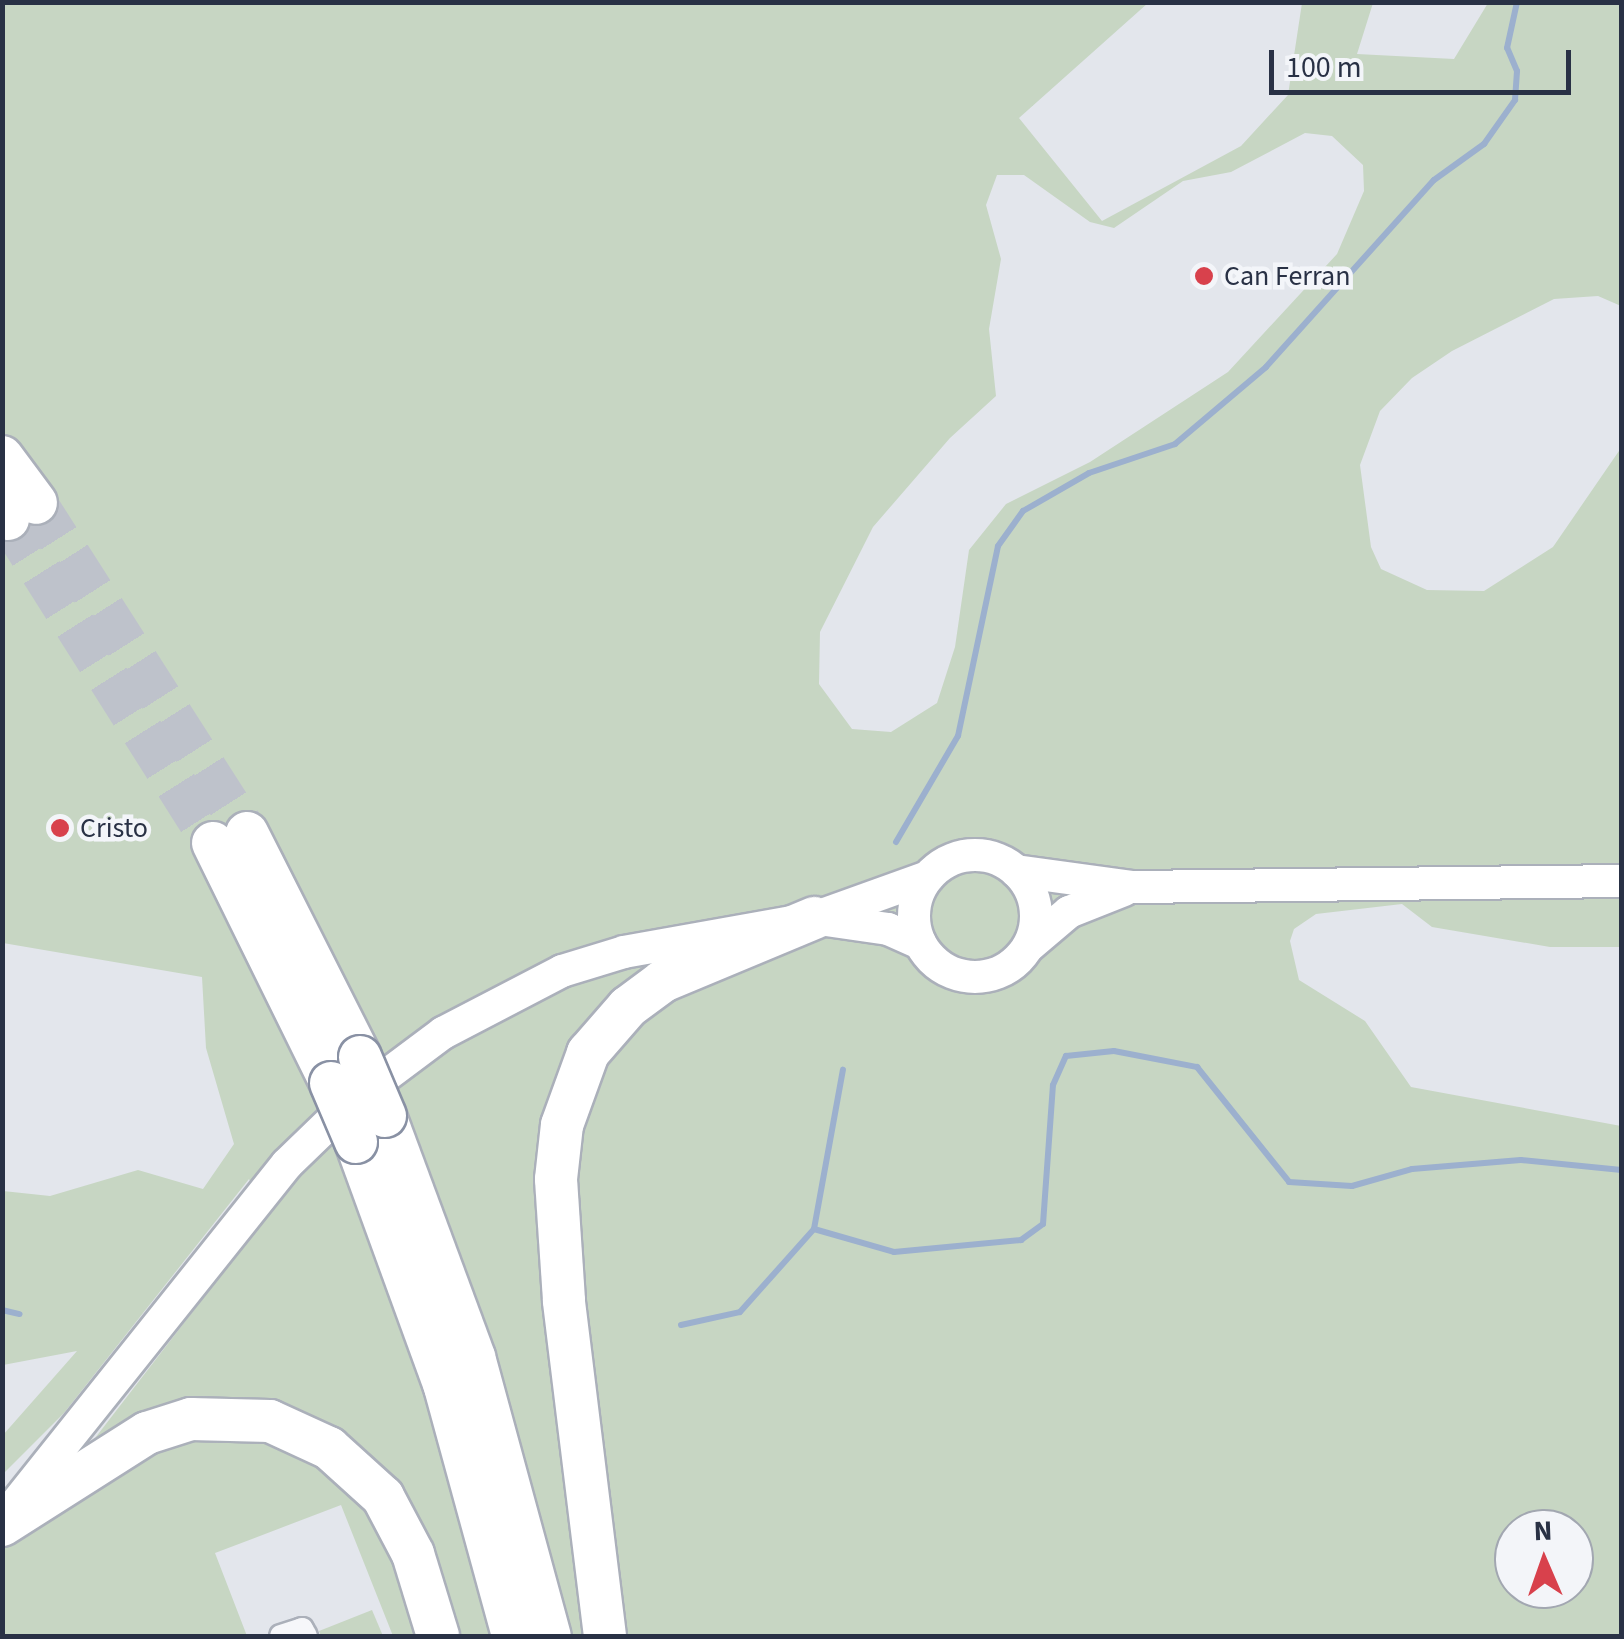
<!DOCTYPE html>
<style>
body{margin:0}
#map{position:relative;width:1624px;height:1639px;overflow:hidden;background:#e3e6ec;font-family:"Source Sans 3",sans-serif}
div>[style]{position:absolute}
.green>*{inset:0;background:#c7d6c3}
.stream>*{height:6px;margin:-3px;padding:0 3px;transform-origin:3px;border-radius:3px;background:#9cb0ce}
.highway-tunnel>*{height:42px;margin-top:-21px;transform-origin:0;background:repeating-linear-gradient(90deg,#bec2cb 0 42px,transparent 0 63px)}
.roads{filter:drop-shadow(2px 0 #abb0ba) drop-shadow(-2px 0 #abb0ba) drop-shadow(0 2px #abb0ba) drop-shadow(0 -2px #abb0ba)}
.street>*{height:22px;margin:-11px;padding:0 11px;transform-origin:11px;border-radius:11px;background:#f6f7fa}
.secondary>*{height:32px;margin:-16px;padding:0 16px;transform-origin:16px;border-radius:16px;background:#fff}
.secondary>.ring{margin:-16px;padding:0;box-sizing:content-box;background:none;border:32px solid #fff;border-radius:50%}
.highway>*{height:42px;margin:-21px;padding:0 21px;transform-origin:21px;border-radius:21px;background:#fff}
.bridges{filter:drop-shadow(2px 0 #8991a4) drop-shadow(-2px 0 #8991a4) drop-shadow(0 2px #8991a4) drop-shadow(0 -2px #8991a4)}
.highway-bridge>*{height:42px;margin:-21px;padding:0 21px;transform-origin:21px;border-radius:21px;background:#fff}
.dots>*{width:28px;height:28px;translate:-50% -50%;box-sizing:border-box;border:5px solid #f3f5f9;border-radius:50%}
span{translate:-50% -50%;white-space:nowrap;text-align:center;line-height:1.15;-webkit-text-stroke:9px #f3f5f9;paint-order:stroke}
.poi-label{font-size:28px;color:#293145}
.left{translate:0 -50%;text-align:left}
.frame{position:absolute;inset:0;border:5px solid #293145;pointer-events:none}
.north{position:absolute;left:1494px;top:1509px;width:100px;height:100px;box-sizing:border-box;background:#f3f5f9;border:2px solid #a2a7b1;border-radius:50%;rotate:358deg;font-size:28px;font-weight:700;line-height:40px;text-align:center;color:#293145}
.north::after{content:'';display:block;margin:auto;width:35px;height:45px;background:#d8414c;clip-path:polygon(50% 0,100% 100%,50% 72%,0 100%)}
.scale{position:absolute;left:1269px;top:50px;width:302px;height:45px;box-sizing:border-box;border:5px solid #293145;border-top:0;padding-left:12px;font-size:30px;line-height:35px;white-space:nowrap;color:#293145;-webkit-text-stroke:8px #f3f5f9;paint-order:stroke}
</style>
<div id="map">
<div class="green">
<div style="clip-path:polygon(evenodd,3px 3px,1148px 3px,1019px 118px,1102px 221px,1241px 146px,1288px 95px,1302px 3px,1373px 3px,1357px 54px,1454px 59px,1488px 3px,1621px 3px,1621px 306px,1598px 296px,1554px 299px,1452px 351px,1412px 378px,1380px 411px,1360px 465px,1371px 547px,1381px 569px,1427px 590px,1484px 591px,1553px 547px,1621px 448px,1621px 947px,1550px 947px,1432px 927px,1402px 904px,1316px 914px,1294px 929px,1290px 941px,1299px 980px,1365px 1021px,1411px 1087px,1621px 1126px,1621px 1636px,448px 1636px,410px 1521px,279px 1416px,82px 1455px,265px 1218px,249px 1179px,64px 1413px,3px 1474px,3px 1435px,77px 1351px,3px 1365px,3px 1191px,50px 1196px,138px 1170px,203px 1189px,234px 1144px,206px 1048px,202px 977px,3px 943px,3px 3px,1305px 133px,1332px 136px,1363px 165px,1364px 191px,1337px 254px,1228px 372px,1090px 462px,1006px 504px,969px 550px,955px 647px,937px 703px,891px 732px,852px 729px,819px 684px,820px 632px,873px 527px,950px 438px,996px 396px,989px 329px,1001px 259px,986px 205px,997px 175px,1024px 175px,1090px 222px,1114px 228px,1183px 181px,1231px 172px,1305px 133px,3px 3px,1514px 1529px,1574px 1529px,1574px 1589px,1514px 1589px,1514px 1529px)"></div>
<div style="clip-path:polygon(178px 1436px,297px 1444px,354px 1483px,402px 1559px,424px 1636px,393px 1636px,341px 1505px,215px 1553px,247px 1636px,3px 1636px,3px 1548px,101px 1468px)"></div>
<div style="clip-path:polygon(372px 1610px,383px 1636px,321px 1636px,319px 1631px)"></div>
</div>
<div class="stream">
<div style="left:896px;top:842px;width:123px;rotate:-59.7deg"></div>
<div style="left:958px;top:736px;width:194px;rotate:-78.1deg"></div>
<div style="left:998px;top:546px;width:43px;rotate:-54.5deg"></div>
<div style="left:1023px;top:511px;width:76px;rotate:-29.9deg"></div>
<div style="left:1089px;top:473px;width:91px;rotate:-18.6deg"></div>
<div style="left:1175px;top:444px;width:119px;rotate:-40.2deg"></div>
<div style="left:1266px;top:367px;width:251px;rotate:-48.1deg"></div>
<div style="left:1434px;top:180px;width:62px;rotate:-35.8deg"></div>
<div style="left:1484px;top:144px;width:54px;rotate:-54.8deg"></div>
<div style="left:1515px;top:100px;width:29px;rotate:-86deg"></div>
<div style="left:1517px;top:71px;width:25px;rotate:-113deg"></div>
<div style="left:1507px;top:48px;width:47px;rotate:-77.7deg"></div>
<div style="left:814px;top:1229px;width:162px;rotate:-79.7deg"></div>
<div style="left:2px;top:1310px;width:18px;rotate:13deg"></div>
<div style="left:681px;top:1325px;width:60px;rotate:-12.4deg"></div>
<div style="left:740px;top:1312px;width:111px;rotate:-48.3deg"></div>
<div style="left:814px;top:1229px;width:83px;rotate:16deg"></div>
<div style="left:894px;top:1252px;width:128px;rotate:-5.4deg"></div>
<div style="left:1021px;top:1240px;width:27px;rotate:-36deg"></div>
<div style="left:1043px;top:1224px;width:139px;rotate:-85.9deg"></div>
<div style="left:1053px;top:1085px;width:32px;rotate:-66deg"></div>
<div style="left:1066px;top:1056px;width:48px;rotate:-5.9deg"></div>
<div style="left:1114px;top:1051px;width:85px;rotate:10.9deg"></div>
<div style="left:1197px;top:1067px;width:147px;rotate:51.3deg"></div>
<div style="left:1289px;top:1182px;width:63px;rotate:3.6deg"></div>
<div style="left:1352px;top:1186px;width:62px;rotate:-15.8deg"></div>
<div style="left:1412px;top:1169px;width:109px;rotate:-4.7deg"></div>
<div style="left:1521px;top:1160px;width:101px;rotate:5.7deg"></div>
</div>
<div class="highway-tunnel">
<div style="left:36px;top:503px;width:392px;rotate:57.4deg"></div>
<div style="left:8px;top:519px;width:383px;rotate:57.7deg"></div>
</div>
<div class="roads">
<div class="street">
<div style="left:281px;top:1636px;width:22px;rotate:-18deg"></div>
<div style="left:302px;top:1629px;width:8px;rotate:60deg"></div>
</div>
<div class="secondary">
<div class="ring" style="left:914px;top:855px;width:90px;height:90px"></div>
<div style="left:1016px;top:871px;width:118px;rotate:7.8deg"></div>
<div style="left:1133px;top:887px;width:489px;rotate:-0.7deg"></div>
<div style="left:819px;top:919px;width:70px;rotate:8.2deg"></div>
<div style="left:888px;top:929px;width:35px;rotate:24deg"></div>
<div style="left:1030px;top:945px;width:51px;rotate:-40.2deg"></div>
<div style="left:1069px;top:912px;width:59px;rotate:-21.8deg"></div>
<div style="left:6px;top:1516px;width:450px;rotate:-51.4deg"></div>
<div style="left:287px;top:1164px;width:91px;rotate:-44.1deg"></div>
<div style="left:352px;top:1101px;width:114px;rotate:-36.8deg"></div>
<div style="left:443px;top:1033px;width:134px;rotate:-27.5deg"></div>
<div style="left:562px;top:971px;width:65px;rotate:-17deg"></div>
<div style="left:624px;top:952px;width:193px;rotate:-10.1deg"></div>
<div style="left:814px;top:918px;width:121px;rotate:-19.8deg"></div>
</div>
<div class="highway">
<div style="left:2px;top:457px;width:57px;rotate:53.5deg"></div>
<div style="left:2px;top:511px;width:10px;rotate:53deg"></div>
<div style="left:247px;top:833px;width:251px;rotate:63.2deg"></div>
<div style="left:213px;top:843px;width:267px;rotate:63.8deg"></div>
<div style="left:385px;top:1116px;width:257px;rotate:69.7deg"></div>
<div style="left:474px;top:1357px;width:289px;rotate:74.8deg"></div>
<div style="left:356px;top:1142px;width:261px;rotate:70deg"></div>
<div style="left:445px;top:1387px;width:258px;rotate:74.7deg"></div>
<div style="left:2px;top:1525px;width:172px;rotate:-32.4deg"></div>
<div style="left:147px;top:1433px;width:46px;rotate:-17.7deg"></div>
<div style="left:191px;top:1419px;width:79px;rotate:1.5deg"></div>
<div style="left:270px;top:1421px;width:65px;rotate:24.6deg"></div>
<div style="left:329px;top:1448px;width:73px;rotate:42.2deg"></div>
<div style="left:383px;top:1497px;width:64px;rotate:62.2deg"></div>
<div style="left:413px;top:1554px;width:86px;rotate:73deg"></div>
<div style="left:605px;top:1636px;width:338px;rotate:-97deg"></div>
<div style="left:564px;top:1300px;width:121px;rotate:-93.8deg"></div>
<div style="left:556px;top:1179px;width:54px;rotate:-83.7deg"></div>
<div style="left:562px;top:1125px;width:77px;rotate:-70.1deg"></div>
<div style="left:588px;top:1053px;width:61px;rotate:-49deg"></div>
<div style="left:628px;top:1007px;width:44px;rotate:-36.6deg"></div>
<div style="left:663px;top:981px;width:164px;rotate:-22.6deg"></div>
</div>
</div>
<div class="bridges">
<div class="highway-bridge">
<div style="left:360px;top:1057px;width:64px;rotate:67deg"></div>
<div style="left:331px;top:1083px;width:64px;rotate:67deg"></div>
</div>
</div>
<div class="dots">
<div style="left:1204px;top:276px;background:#d8414c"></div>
<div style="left:60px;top:828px;background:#d8414c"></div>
</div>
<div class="poi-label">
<span class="left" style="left:1224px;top:276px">Can Ferran</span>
<span class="left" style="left:80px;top:828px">Cristo</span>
</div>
<div class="frame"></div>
<div class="north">N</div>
<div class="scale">100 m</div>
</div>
